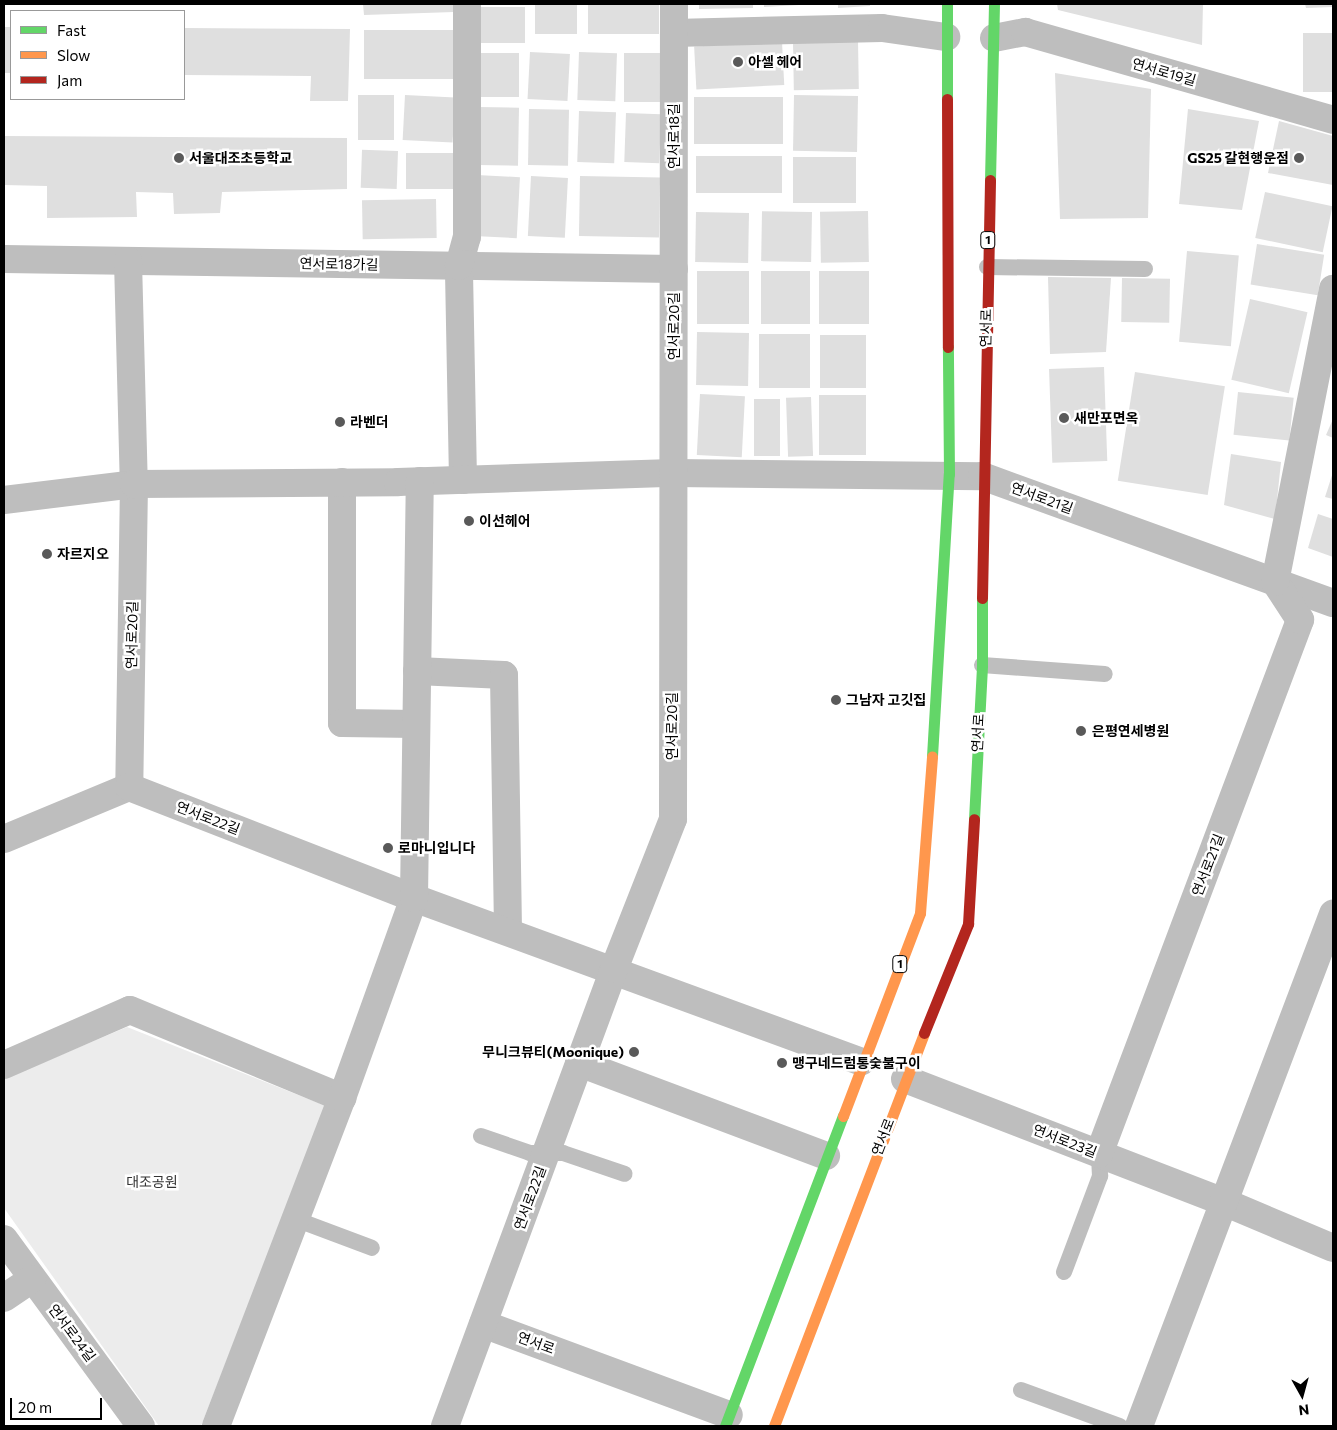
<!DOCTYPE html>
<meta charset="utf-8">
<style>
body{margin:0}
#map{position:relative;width:1337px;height:1430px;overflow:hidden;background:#fff;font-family:Commissioner,"Noto Sans KR",sans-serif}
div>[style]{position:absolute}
.green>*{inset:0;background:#ececec}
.building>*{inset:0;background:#dfdfdf;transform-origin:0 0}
.lane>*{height:16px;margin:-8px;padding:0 8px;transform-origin:8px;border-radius:8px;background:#bebebe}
.street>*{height:28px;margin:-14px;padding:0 14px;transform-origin:14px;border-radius:14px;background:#bebebe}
.fast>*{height:11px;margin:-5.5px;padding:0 5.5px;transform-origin:5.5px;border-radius:5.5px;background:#63d668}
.slow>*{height:11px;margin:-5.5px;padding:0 5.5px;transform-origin:5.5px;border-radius:5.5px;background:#ff974d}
.jam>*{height:11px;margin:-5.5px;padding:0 5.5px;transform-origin:5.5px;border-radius:5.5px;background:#b3261e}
.dots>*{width:14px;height:14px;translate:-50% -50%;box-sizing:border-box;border:2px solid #fff;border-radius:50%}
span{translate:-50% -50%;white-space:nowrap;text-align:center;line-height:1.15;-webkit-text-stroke:5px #fff;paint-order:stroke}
.shield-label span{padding:1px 4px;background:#fff;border:1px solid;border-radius:4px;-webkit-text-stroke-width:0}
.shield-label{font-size:12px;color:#000;font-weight:700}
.poi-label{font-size:14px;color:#000;font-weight:700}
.left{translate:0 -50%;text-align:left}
.right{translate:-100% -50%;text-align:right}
.street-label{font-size:14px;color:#000}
.park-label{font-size:14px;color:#333}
.frame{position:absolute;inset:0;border:5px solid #000;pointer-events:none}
.legend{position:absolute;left:10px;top:10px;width:175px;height:90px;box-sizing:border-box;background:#fff;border:1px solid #999;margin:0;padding:6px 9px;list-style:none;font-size:15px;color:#000}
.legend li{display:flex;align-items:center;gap:10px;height:25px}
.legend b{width:25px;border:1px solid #999}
.north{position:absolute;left:1277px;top:1370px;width:50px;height:50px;-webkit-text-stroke:4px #fff;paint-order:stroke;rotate:173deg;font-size:14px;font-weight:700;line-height:20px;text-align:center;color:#000}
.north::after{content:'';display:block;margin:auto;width:18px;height:22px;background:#000;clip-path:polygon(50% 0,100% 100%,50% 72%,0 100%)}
.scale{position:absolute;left:10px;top:1398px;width:92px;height:22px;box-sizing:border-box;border:2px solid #000;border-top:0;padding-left:6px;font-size:15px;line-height:18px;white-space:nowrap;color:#000;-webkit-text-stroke:4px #fff;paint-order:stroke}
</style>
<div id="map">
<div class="green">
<div style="clip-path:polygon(127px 1027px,326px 1106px,201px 1426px,159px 1426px,4px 1208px,4px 1079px)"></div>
</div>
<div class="building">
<div style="clip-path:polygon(363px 4px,454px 4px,454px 12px,364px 15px)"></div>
<div style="left:535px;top:4px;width:42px;height:30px"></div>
<div style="left:588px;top:4px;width:71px;height:30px"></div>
<div style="clip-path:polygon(699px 4px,753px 4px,753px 8px,699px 9px)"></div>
<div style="clip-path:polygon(764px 4px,799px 4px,799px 5px,764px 7px)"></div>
<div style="clip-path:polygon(838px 4px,870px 4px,870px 6px,838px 8px)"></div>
<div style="clip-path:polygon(1057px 4px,1203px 4px,1202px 45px,1058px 10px)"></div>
<div style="clip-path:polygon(1305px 4px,1333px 4px,1333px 7px,1306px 8px)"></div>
<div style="left:479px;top:7px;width:46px;height:36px"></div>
<div style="left:4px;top:27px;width:7px;height:46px"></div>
<div style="clip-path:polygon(184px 28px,350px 29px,348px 101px,310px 101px,311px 76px,184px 75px)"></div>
<div style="left:364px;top:30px;width:90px;height:49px"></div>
<div style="left:1333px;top:33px;width:59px;height:30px;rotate:90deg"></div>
<div style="left:858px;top:41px;width:48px;height:65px;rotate:89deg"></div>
<div style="left:782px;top:42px;width:43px;height:88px;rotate:87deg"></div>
<div style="left:530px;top:52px;width:40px;height:47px;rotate:3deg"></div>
<div style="left:579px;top:52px;width:38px;height:48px;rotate:2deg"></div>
<div style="left:478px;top:53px;width:41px;height:44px"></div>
<div style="left:624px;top:53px;width:38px;height:49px"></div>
<div style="clip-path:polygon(1055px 73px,1151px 89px,1148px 218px,1060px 219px)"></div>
<div style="left:358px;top:95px;width:36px;height:45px"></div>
<div style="left:405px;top:95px;width:50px;height:45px;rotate:3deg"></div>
<div style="left:858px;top:96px;width:56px;height:64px;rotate:91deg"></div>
<div style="left:694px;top:97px;width:89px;height:47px"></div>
<div style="left:478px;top:107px;width:41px;height:58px;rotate:1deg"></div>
<div style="left:529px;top:109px;width:40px;height:56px;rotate:1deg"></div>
<div style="clip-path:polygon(1188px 109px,1259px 121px,1242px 210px,1179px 204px)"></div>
<div style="left:579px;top:111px;width:37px;height:51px;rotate:2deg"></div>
<div style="left:626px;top:113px;width:35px;height:49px;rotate:2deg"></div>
<div style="clip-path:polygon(1279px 121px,1333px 136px,1333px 185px,1268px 173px)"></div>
<div style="clip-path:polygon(4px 136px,347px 138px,347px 189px,222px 192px,220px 213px,174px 214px,173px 193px,136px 192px,137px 217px,47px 218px,47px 186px,4px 185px)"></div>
<div style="left:398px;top:151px;width:38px;height:36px;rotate:92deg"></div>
<div style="left:406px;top:153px;width:49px;height:36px"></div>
<div style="left:782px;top:156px;width:37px;height:86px;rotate:90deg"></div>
<div style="left:793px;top:157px;width:63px;height:46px"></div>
<div style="left:477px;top:175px;width:43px;height:61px;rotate:3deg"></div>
<div style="left:531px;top:176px;width:37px;height:60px;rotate:3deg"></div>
<div style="left:580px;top:176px;width:80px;height:60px;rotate:1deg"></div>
<div style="left:1265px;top:192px;width:69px;height:47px;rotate:12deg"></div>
<div style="left:436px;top:199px;width:39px;height:74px;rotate:89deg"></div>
<div style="left:868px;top:211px;width:51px;height:48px;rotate:89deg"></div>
<div style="left:812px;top:212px;width:50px;height:50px;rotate:91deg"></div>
<div style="left:749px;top:213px;width:50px;height:53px;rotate:91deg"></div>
<div style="left:1257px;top:244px;width:68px;height:41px;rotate:9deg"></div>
<div style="left:1187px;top:251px;width:52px;height:91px;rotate:5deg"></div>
<div style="left:749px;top:271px;width:53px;height:52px;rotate:90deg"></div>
<div style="left:761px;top:271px;width:49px;height:53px"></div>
<div style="left:819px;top:271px;width:50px;height:53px"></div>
<div style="clip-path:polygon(1048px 277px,1111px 278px,1106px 352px,1050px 354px)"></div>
<div style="left:1122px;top:278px;width:48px;height:44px;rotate:1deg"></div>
<div style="left:1250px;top:299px;width:59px;height:83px;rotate:13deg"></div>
<div style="left:749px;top:333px;width:53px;height:52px;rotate:91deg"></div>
<div style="left:759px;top:334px;width:51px;height:54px"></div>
<div style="left:820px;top:335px;width:46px;height:53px"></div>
<div style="left:1104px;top:367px;width:94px;height:55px;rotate:88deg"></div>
<div style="left:1135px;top:372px;width:91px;height:110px;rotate:9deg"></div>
<div style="left:1238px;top:392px;width:56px;height:43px;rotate:6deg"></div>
<div style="left:700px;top:394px;width:45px;height:61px;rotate:3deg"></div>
<div style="left:819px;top:395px;width:47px;height:60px"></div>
<div style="left:811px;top:397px;width:59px;height:25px;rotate:88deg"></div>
<div style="left:754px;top:399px;width:26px;height:57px"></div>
<div style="clip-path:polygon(1333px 419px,1333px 438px,1326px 435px)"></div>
<div style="clip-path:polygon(1231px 454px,1281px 462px,1275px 519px,1224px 505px)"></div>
<div style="clip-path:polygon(1333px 472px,1333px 499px,1325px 497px)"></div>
<div style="clip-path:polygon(1318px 514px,1333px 519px,1333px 557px,1308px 548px)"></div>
</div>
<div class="lane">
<div style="left:987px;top:267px;width:158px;rotate:0.7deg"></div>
<div style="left:982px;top:665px;width:123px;rotate:4.2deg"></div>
<div style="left:481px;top:1136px;width:52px;rotate:19.1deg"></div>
<div style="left:530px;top:1153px;width:33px"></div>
<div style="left:563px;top:1153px;width:65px;rotate:18.7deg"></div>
<div style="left:295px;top:1219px;width:82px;rotate:20.6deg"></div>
<div style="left:1064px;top:1272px;width:103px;rotate:-69.4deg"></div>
<div style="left:1100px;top:1176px;width:22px;rotate:-93deg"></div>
<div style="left:1021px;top:1390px;width:105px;rotate:20deg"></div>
</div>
<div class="street">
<div style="left:674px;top:33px;width:208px;rotate:-1.4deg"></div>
<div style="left:882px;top:28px;width:65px;rotate:8deg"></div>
<div style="left:994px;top:38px;width:32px;rotate:-11deg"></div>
<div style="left:1025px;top:32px;width:320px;rotate:15.9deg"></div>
<div style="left:4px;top:259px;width:670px;rotate:0.86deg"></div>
<div style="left:128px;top:261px;width:223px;rotate:88.5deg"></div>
<div style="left:134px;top:484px;width:303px;rotate:90.9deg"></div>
<div style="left:463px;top:480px;width:214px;rotate:-91.1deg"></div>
<div style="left:459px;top:266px;width:30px;rotate:-75deg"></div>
<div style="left:467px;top:237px;width:233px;rotate:-90deg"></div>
<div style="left:342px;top:482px;width:241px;rotate:90deg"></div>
<div style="left:342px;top:723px;width:74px;rotate:0.8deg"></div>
<div style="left:4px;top:500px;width:131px;rotate:-7deg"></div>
<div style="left:134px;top:484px;width:264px;rotate:-0.4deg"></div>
<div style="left:398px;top:482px;width:275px;rotate:-1.9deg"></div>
<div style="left:673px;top:473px;width:309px;rotate:0.6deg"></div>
<div style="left:982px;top:476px;width:373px;rotate:19.9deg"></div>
<div style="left:417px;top:671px;width:87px;rotate:2.6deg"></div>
<div style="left:504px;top:675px;width:256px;rotate:89.1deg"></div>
<div style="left:4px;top:839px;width:135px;rotate:-22.6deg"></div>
<div style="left:129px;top:787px;width:306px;rotate:21.3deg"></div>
<div style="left:414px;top:898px;width:476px;rotate:20.1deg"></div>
<div style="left:579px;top:1063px;width:264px;rotate:20.6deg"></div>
<div style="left:4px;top:1065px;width:137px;rotate:-23.6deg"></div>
<div style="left:130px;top:1010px;width:230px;rotate:22.5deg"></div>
<div style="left:905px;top:1079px;width:342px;rotate:21.1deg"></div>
<div style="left:1224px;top:1202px;width:118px;rotate:22.9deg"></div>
<div style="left:1099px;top:1154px;width:571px;rotate:-69.37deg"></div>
<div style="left:1300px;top:620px;width:45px;rotate:-123.3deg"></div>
<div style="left:1275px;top:582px;width:299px;rotate:-78.8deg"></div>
<div style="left:4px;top:1239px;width:232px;rotate:53.8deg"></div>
<div style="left:4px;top:1298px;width:34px;rotate:-34deg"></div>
<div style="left:483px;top:1324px;width:262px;rotate:20.3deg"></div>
<div style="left:216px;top:1426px;width:351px;rotate:-69deg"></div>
<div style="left:342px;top:1098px;width:213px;rotate:-70.2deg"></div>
<div style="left:414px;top:898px;width:417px;rotate:-89.2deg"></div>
<div style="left:445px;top:1426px;width:487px;rotate:-69.7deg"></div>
<div style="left:614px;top:969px;width:161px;rotate:-68.5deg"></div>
<div style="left:673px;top:819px;width:815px;rotate:-89.93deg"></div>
<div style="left:1139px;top:1426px;width:548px;rotate:-69.25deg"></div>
</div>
<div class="fast">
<div style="left:947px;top:4px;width:95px;rotate:90deg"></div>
<div style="left:990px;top:180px;width:176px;rotate:-88.7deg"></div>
<div style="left:932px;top:756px;width:283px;rotate:-86.6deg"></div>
<div style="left:949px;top:474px;width:127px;rotate:-90.5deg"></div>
<div style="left:974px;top:819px;width:154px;rotate:-87deg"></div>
<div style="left:982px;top:665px;width:67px;rotate:-90deg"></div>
<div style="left:725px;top:1426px;width:332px;rotate:-69.2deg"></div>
</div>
<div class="slow">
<div style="left:843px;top:1116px;width:217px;rotate:-69.2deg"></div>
<div style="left:920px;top:913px;width:157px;rotate:-85.6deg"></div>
<div style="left:774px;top:1426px;width:421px;rotate:-69.1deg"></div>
</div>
<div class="jam">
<div style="left:947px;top:99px;width:248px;rotate:89.8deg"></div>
<div style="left:982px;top:598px;width:418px;rotate:-88.9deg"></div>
<div style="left:924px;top:1033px;width:118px;rotate:-68deg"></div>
<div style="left:968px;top:924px;width:105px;rotate:-86.7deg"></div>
</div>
<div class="dots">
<div style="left:738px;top:62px;background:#595959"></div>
<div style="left:179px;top:158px;background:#595959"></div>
<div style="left:1299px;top:158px;background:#595959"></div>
<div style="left:1064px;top:418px;background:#595959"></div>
<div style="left:340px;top:422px;background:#595959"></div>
<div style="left:469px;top:521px;background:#595959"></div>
<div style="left:47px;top:554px;background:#595959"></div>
<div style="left:836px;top:700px;background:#595959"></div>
<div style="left:1081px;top:731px;background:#595959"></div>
<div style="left:388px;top:848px;background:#595959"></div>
<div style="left:634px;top:1052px;background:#595959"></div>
<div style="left:782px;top:1063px;background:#595959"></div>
</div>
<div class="shield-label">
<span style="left:988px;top:240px">1</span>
<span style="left:900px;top:964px">1</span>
</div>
<div class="poi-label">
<span class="left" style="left:748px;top:62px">아셀 헤어</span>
<span class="left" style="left:189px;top:158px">서울대조초등학교</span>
<span class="right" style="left:1289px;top:158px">GS25 갈현행운점</span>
<span class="left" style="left:1074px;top:418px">새만포면옥</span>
<span class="left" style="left:350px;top:422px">라벤더</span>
<span class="left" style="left:479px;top:521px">이선헤어</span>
<span class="left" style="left:57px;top:554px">자르지오</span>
<span class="left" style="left:846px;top:700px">그남자 고깃집</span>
<span class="left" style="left:1092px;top:731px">은평연세병원</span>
<span class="left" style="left:398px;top:848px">로마니입니다</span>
<span class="right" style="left:624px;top:1052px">무니크뷰티(Moonique)</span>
<span class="left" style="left:792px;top:1063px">맹구네드럼통숯불구이</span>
</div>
<div class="street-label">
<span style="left:1164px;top:72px;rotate:16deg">연서로19길</span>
<span style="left:674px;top:136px;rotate:-90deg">연서로18길</span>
<span style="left:339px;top:264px;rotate:1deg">연서로18가길</span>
<span style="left:674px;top:326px;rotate:-90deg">연서로20길</span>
<span style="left:986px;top:328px;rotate:-89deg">연서로</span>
<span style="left:1042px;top:498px;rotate:20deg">연서로21길</span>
<span style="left:132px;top:635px;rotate:-89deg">연서로20길</span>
<span style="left:672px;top:726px;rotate:-90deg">연서로20길</span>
<span style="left:978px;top:733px;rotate:-87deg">연서로</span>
<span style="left:208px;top:818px;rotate:21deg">연서로22길</span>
<span style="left:1208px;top:865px;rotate:-69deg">연서로21길</span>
<span style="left:883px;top:1137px;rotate:-69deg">연서로</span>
<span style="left:1065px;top:1141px;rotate:21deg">연서로23길</span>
<span style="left:530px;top:1198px;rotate:-70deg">연서로22길</span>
<span style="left:72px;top:1333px;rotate:53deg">연서로24길</span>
<span style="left:536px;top:1343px;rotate:20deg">연서로</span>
</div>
<div class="park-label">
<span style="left:152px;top:1182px">대조공원</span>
</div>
<div class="frame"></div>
<ul class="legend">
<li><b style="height:6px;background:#63d668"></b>Fast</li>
<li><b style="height:6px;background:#ff974d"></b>Slow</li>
<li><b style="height:6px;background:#b3261e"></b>Jam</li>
</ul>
<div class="north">N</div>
<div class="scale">20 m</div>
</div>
